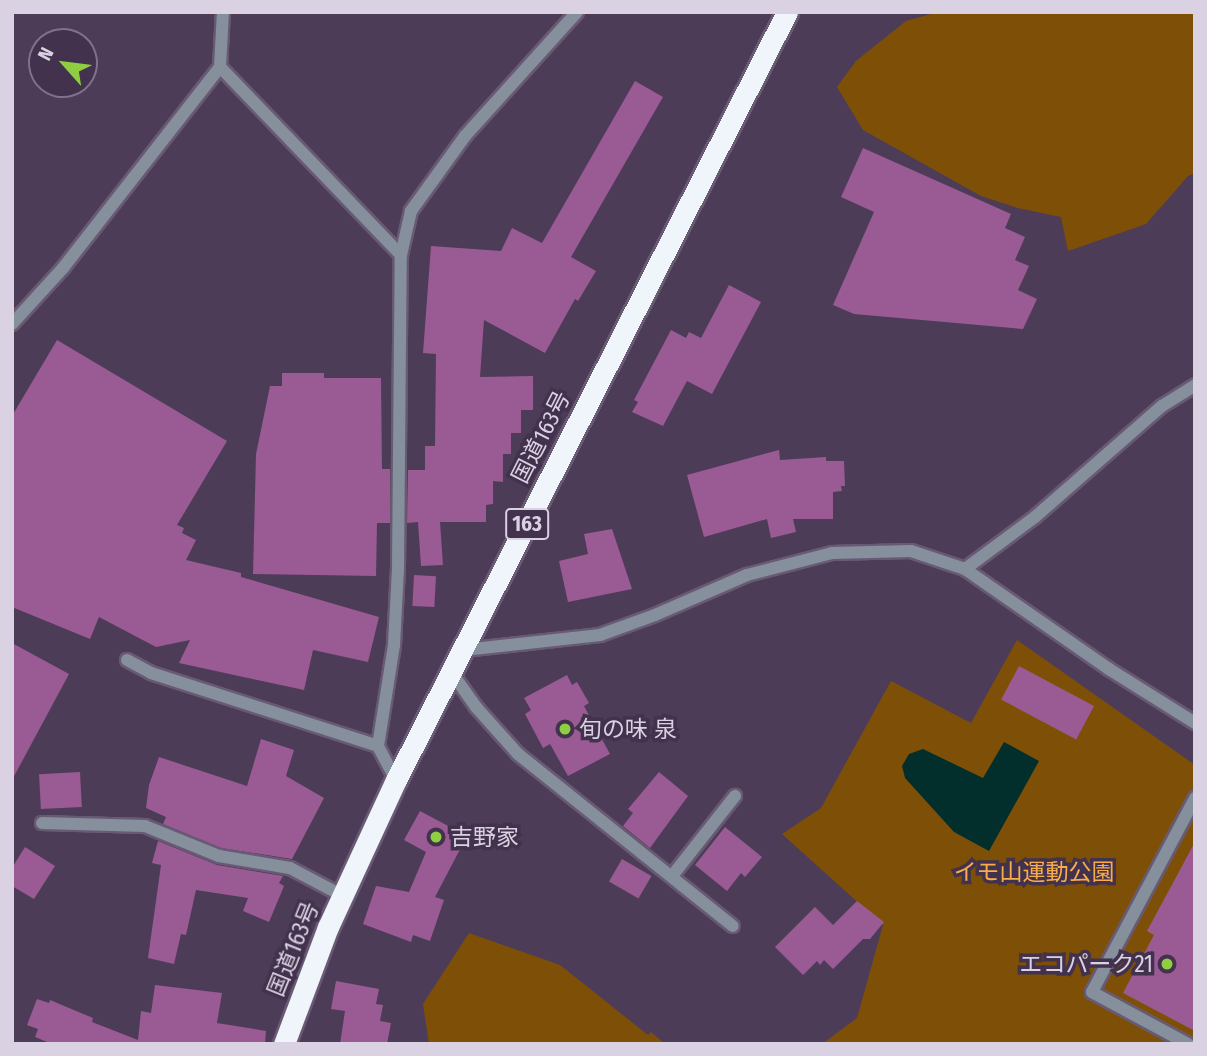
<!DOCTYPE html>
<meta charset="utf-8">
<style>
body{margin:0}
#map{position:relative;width:1207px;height:1056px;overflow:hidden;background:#4d3c58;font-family:"Fira Sans Condensed","Noto Sans JP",sans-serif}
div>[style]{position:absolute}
.green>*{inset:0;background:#7e5007}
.water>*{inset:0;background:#022e2c}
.building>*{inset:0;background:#9a5a94;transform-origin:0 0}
.roads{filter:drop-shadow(2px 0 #695a74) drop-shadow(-2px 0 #695a74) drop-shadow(0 2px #695a74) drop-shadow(0 -2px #695a74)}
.minor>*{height:12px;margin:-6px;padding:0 6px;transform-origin:6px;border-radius:6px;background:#85909c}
.highway>*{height:21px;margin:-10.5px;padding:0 10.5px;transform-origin:10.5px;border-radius:10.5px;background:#f0f5fb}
.dots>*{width:19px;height:19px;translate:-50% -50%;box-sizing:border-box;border:4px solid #42324d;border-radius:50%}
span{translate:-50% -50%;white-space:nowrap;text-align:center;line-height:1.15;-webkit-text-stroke:7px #42324d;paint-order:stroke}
.shield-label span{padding:2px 5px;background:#42324d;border:2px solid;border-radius:5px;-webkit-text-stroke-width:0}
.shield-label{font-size:21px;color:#dad1e2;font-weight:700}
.street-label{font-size:23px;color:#dad1e2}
.poi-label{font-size:23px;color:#dad1e2}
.left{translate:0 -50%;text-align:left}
.right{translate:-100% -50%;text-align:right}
.park-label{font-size:23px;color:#f8ad49}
.frame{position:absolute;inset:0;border:14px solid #dad1e2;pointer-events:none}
.north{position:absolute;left:28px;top:28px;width:70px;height:70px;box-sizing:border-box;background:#42324d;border:2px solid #7f7289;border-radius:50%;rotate:298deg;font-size:19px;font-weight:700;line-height:28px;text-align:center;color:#dad1e2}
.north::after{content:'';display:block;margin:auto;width:24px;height:32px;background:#8fcd42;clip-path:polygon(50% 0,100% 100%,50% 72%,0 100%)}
</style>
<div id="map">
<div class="green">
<div style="clip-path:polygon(938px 12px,1195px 12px,1195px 173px,1188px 176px,1146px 224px,1068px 251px,1061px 217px,1018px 208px,981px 196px,863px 130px,837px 87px,856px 61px,906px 21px)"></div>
<div style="clip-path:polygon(1017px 640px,1195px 765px,1195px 1044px,822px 1044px,857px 1018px,883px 925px,782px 834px,821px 808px,891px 681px,971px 723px)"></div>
<div style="clip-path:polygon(469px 933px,560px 965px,648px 1035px,651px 1032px,665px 1044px,429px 1044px,423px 1004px)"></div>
</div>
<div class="water">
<div style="clip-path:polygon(1004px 742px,1039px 761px,989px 851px,954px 832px,905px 778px,902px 766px,909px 754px,923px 749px,983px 778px)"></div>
</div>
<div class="building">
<div style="clip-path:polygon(635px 81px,663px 97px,571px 257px,596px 271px,578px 301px,575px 299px,545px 353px,484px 320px,480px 377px,533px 376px,533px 410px,521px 410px,521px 433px,511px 433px,511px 454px,503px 454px,503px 482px,493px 481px,493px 504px,486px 505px,486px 522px,440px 522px,443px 565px,421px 566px,418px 522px,407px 523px,408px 470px,425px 470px,425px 446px,435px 446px,436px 354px,423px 353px,431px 246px,501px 251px,512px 228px,542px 243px)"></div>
<div style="clip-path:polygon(863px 148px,1011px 214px,1005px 228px,1025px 237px,1015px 260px,1029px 266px,1018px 290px,1037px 299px,1023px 329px,854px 314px,833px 305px,874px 212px,841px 197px)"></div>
<div style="clip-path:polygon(729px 285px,761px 302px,712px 394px,687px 381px,663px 426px,632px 412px,638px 402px,634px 400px,671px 330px,686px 338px,689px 332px,701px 338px)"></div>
<div style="clip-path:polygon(57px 340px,227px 441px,177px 525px,184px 528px,182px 533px,196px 540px,186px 560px,241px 573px,241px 577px,379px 617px,368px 662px,313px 650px,304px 690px,179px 663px,190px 640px,156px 647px,99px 617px,90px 639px,12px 607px,12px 416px)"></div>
<div style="clip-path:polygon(282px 373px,324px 373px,324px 378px,381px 378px,382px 469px,390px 469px,390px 523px,377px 523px,376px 576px,253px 574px,256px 454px,270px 386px,282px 386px)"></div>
<div style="clip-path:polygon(779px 450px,780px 460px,826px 457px,826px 461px,844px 461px,845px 486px,841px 486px,842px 491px,833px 492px,833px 519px,793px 519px,796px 532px,771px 538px,767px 519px,704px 537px,687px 475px)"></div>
<div style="clip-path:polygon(612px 529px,632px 589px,568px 602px,559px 561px,588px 554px,584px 534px)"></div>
<div style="left:414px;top:575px;width:22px;height:31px;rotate:3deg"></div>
<div style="clip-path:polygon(12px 643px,69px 674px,12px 780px)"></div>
<div style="left:1019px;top:666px;width:85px;height:38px;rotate:28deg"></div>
<div style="clip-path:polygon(567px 675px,572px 685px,577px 682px,589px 703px,584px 706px,610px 754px,568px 776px,550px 744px,543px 748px,525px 714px,531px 710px,524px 698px)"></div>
<div style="clip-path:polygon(261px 739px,294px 750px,286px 776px,324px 798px,292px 859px,221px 848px,163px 824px,166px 817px,146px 808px,149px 785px,159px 757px,247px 786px)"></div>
<div style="left:80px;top:772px;width:35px;height:41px;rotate:87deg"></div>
<div style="clip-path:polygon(659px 772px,688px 796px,650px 848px,623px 826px,633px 813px,628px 809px)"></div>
<div style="clip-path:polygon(420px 811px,467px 836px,435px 897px,444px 900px,430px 941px,413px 935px,411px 942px,363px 924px,376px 886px,409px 892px,426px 852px,404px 840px)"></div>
<div style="clip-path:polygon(725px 827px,762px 857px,745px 877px,741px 873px,727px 891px,695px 865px)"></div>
<div style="clip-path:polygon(158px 841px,217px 865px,283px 876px,279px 883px,284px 886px,269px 922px,243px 911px,248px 898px,196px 890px,186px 935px,181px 934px,174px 964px,148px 958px,161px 865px,152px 863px)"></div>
<div style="clip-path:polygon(1195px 842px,1195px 1031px,1123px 993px,1154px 935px,1147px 931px)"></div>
<div style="clip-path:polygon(25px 847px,55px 866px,34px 899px,12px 886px,12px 868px)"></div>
<div style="left:622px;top:859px;width:34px;height:26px;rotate:30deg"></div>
<div style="clip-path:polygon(857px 901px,884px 922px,870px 939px,863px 939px,833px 969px,824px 960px,820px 965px,817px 961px,803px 975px,775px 947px,815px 907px,833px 925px)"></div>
<div style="clip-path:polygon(336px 981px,379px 989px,376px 1004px,383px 1005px,380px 1021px,391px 1023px,387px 1044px,340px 1044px,345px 1011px,331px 1009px)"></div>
<div style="clip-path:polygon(155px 985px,222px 993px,217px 1023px,266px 1031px,265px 1044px,52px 1044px,35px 1037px,38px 1029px,27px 1025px,37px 999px,49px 1003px,50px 1000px,93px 1018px,92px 1022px,138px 1040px,141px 1011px,151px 1013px)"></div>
</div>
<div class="roads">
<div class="minor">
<div style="left:220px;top:67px;width:261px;rotate:46.1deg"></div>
<div style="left:12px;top:324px;width:76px;rotate:-47.7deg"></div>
<div style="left:63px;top:268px;width:255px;rotate:-52deg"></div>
<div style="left:220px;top:67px;width:55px;rotate:-86.9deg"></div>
<div style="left:965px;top:569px;width:87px;rotate:-36.6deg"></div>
<div style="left:1035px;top:517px;width:169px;rotate:-41.2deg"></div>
<div style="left:1162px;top:406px;width:39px;rotate:-32deg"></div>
<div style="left:464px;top:650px;width:137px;rotate:-6.3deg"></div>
<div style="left:600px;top:635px;width:59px;rotate:-20deg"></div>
<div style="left:655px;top:615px;width:100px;rotate:-23.5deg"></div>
<div style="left:747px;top:575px;width:88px;rotate:-14.5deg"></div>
<div style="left:832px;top:553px;width:79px;rotate:-1.5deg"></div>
<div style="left:911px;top:551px;width:57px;rotate:18.4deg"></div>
<div style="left:965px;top:569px;width:175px;rotate:34.8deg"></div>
<div style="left:1109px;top:669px;width:102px;rotate:32.1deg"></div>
<div style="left:127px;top:660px;width:27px;rotate:28deg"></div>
<div style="left:151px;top:673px;width:238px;rotate:17.8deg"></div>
<div style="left:452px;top:673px;width:42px;rotate:54.8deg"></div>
<div style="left:476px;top:707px;width:63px;rotate:48.2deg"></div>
<div style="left:518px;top:754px;width:275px;rotate:38.7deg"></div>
<div style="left:396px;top:780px;width:38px;rotate:-118deg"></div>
<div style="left:378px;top:746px;width:102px;rotate:-81deg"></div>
<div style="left:394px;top:645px;width:76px;rotate:-87deg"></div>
<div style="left:398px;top:569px;width:314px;rotate:-89.5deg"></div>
<div style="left:401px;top:255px;width:45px;rotate:-77.2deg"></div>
<div style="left:411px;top:211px;width:92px;rotate:-54.2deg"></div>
<div style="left:465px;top:136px;width:167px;rotate:-47.9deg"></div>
<div style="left:42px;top:823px;width:103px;rotate:1.7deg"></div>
<div style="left:145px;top:826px;width:80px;rotate:22.1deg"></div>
<div style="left:219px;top:856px;width:72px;rotate:9.6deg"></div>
<div style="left:290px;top:868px;width:60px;rotate:27.8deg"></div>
<div style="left:672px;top:876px;width:102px;rotate:-51.8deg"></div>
<div style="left:1188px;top:1044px;width:109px;rotate:-151.6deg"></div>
<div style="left:1092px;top:992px;width:220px;rotate:-62deg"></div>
</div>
<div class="highway">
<div style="left:284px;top:1044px;width:125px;rotate:-69.4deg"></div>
<div style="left:328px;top:927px;width:162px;rotate:-65.2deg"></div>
<div style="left:396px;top:780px;width:862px;rotate:-63.02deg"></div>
</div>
</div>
<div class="dots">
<div style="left:565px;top:729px;background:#8fcd42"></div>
<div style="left:436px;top:837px;background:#8fcd42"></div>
<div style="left:1167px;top:964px;background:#8fcd42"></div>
</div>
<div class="shield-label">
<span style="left:527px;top:524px">163</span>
</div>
<div class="street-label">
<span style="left:541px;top:437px;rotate:-63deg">国道163号</span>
<span style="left:293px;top:949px;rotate:-68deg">国道163号</span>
</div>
<div class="poi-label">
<span class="left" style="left:579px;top:729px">旬の味 泉</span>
<span class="left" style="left:450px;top:837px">吉野家</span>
<span class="right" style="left:1153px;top:964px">エコパーク21</span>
</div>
<div class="park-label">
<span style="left:1034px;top:872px">イモ山運動公園</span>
</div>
<div class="frame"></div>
<div class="north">N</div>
</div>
